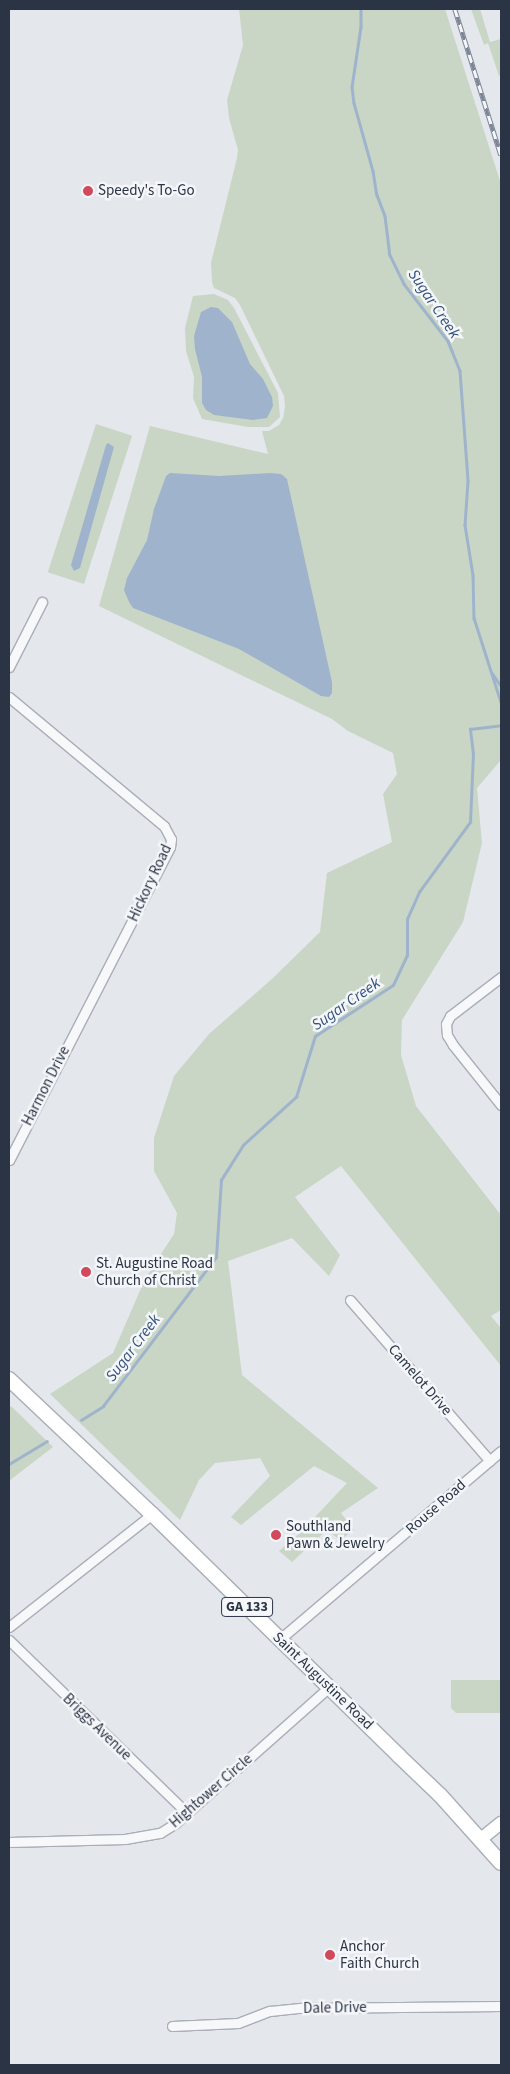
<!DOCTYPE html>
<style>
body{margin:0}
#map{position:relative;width:510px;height:2074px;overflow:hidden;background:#e4e7ec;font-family:"Source Sans 3",sans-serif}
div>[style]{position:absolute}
.green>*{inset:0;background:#c9d6c5;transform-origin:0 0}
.water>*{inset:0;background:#9fb4cc}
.stream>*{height:2.5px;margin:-1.25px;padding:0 1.25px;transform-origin:1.25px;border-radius:1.25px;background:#9fb4cc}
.roads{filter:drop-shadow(1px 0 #a9aeb7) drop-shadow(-1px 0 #a9aeb7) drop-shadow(0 1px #a9aeb7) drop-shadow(0 -1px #a9aeb7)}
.street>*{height:9px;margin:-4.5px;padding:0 4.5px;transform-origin:4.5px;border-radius:4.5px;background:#f7f8fa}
.secondary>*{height:12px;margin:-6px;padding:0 6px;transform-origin:6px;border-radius:6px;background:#fff}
.primary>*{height:14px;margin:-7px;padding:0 7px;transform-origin:7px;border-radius:7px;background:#fff}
.rail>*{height:4.5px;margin-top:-2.25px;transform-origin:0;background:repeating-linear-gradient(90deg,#f4f6f9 0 8px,#7d8696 0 16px);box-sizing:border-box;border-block:1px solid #7d8696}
.dots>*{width:14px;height:14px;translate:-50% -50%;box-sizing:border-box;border:2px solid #f4f6f9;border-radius:50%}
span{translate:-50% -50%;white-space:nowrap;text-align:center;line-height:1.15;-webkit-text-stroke:5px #f4f6f9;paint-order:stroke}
.shield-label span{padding:1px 4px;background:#f4f6f9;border:1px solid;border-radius:4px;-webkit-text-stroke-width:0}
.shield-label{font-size:14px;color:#2b3445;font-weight:700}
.poi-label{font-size:15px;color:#2b3445}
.left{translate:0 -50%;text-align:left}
.street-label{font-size:15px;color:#2b3445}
.water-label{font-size:16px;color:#34527a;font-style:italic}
.frame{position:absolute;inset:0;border:10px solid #2b3445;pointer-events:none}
</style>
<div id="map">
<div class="green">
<div style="clip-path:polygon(239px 9px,445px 9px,501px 184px,501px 760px,477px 788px,482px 843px,463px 922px,402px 1020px,401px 1055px,416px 1106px,501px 1215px,501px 1310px,491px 1316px,501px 1328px,501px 1366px,341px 1166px,295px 1197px,340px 1255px,329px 1276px,292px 1238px,228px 1261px,242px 1375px,378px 1488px,341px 1513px,354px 1530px,340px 1540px,327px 1530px,292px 1562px,279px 1551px,300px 1533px,347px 1483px,314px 1466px,241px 1525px,231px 1517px,270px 1476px,260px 1458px,215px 1463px,199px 1480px,180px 1520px,50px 1394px,113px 1353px,145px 1279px,174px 1234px,177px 1213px,154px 1171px,154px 1138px,174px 1076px,209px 1034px,273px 978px,320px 932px,327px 873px,392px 842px,383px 794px,397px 774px,393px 753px,348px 731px,332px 719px,99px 606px,150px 426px,268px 454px,262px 431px,269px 431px,279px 425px,283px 418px,285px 407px,284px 396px,240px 305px,235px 298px,214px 288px,212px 282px,211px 263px,237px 158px,238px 150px,229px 118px,227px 100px,243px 45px)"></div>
<div style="clip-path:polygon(471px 9px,480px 9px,490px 42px,501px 39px,501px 75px,499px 76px,488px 43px,484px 45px)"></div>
<div style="clip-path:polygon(214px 294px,228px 300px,234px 308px,278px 393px,280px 417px,269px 427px,248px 427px,202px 419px,193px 398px,194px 377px,186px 351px,185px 328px,193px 296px)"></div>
<div style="left:96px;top:424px;width:38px;height:156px;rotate:18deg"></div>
<div style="clip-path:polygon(11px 1406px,53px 1447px,9px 1481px,9px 1408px)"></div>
<div style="clip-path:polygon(451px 1680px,501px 1680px,501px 1713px,456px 1713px,451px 1708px)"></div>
</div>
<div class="water">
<div style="clip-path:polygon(211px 307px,218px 308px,232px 322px,250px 364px,263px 379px,272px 397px,273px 406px,267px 418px,253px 420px,214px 415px,206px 410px,202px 403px,202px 377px,195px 349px,194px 336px,201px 312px)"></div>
<div style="clip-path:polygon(108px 443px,114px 447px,80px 568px,74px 571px,71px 565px,106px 445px)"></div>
<div style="clip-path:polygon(170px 473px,219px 476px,270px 473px,281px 474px,287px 479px,332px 682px,332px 693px,329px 697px,321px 696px,239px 649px,133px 608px,129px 602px,124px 590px,127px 578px,147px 540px,154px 509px,166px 476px)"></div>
</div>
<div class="stream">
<div style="left:361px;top:9px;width:18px;rotate:90deg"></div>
<div style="left:361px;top:27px;width:61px;rotate:98.5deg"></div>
<div style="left:352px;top:87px;width:16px;rotate:83deg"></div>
<div style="left:354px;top:103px;width:71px;rotate:74.4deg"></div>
<div style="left:373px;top:171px;width:24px;rotate:81deg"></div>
<div style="left:377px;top:195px;width:22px;rotate:69deg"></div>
<div style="left:385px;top:216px;width:39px;rotate:83deg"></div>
<div style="left:390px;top:255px;width:32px;rotate:64deg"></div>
<div style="left:404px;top:284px;width:72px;rotate:52.3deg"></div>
<div style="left:448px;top:341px;width:32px;rotate:68deg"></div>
<div style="left:460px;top:371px;width:110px;rotate:85.8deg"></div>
<div style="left:468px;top:481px;width:44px;rotate:93.9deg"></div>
<div style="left:465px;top:525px;width:51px;rotate:80.9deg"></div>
<div style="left:473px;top:575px;width:43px;rotate:88.7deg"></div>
<div style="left:474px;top:618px;width:88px;rotate:72.2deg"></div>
<div style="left:492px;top:673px;width:16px;rotate:55deg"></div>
<div style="left:81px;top:1420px;width:26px;rotate:-32deg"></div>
<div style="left:103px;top:1406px;width:187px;rotate:-52.8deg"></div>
<div style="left:216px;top:1257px;width:77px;rotate:-86.3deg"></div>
<div style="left:221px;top:1180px;width:41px;rotate:-57.8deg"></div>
<div style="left:243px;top:1145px;width:72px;rotate:-42.2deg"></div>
<div style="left:296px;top:1097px;width:64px;rotate:-72.7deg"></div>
<div style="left:315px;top:1036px;width:93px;rotate:-33.2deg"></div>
<div style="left:393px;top:985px;width:33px;rotate:-65deg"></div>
<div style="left:407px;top:955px;width:36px;rotate:-90deg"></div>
<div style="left:407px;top:919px;width:30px;rotate:-66deg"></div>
<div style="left:419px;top:892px;width:87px;rotate:-53.9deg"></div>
<div style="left:470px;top:822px;width:68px;rotate:-87.5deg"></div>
<div style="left:473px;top:754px;width:25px;rotate:-97deg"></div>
<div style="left:470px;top:729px;width:31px;rotate:-7deg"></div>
<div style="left:9px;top:1464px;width:44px;rotate:-31.2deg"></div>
</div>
<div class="roads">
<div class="street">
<div style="left:9px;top:667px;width:73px;rotate:-63.1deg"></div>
<div style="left:9px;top:697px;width:202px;rotate:39.8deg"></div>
<div style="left:164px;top:826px;width:15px;rotate:62deg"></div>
<div style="left:171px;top:839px;width:8px;rotate:97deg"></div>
<div style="left:170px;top:847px;width:352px;rotate:117.2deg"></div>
<div style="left:501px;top:977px;width:64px;rotate:142.6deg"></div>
<div style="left:450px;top:1016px;width:9px;rotate:117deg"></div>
<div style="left:446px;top:1024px;width:11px;rotate:85deg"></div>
<div style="left:447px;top:1035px;width:12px;rotate:59deg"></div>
<div style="left:453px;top:1045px;width:77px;rotate:51.3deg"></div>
<div style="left:350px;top:1300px;width:213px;rotate:49deg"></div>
<div style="left:9px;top:1627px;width:182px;rotate:-38.3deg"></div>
<div style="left:280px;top:1639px;width:290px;rotate:-40.4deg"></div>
<div style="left:9px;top:1640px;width:248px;rotate:44.2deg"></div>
<div style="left:9px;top:1842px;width:116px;rotate:-1.5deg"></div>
<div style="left:125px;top:1839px;width:36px;rotate:-10deg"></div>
<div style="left:160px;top:1833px;width:19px;rotate:-32deg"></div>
<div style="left:176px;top:1823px;width:205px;rotate:-41.6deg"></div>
<div style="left:172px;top:2026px;width:66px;rotate:-2.6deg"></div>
<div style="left:238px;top:2023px;width:34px;rotate:-21deg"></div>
<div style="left:270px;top:2011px;width:30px;rotate:-6deg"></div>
<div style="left:300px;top:2008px;width:201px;rotate:-0.6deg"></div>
</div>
<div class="secondary">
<div style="left:481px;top:1839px;width:26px;rotate:-39deg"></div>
</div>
<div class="primary">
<div style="left:9px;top:1379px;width:197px;rotate:43.4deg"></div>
<div style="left:152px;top:1514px;width:346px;rotate:44.4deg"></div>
<div style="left:399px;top:1756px;width:57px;rotate:43.6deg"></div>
<div style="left:440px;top:1795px;width:91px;rotate:48.1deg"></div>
</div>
</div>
<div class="rail">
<div style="left:455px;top:9px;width:153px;rotate:72.5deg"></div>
</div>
<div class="dots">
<div style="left:88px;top:191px;background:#d1495b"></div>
<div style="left:86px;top:1272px;background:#d1495b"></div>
<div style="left:276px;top:1535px;background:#d1495b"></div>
<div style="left:330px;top:1955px;background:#d1495b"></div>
</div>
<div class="shield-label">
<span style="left:247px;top:1607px">GA 133</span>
</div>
<div class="poi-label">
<span class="left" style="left:98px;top:191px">Speedy's To-Go</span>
<span class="left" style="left:96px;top:1272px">St. Augustine Road<br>Church of Christ</span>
<span class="left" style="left:286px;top:1535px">Southland<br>Pawn &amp; Jewelry</span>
<span class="left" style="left:340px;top:1955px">Anchor<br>Faith Church</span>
</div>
<div class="street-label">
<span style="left:150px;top:883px;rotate:-65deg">Hickory Road</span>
<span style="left:46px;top:1086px;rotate:-63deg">Harmon Drive</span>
<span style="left:420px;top:1380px;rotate:49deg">Camelot Drive</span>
<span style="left:436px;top:1507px;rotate:-41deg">Rouse Road</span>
<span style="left:323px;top:1681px;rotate:44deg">Saint Augustine Road</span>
<span style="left:97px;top:1727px;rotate:44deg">Briggs Avenue</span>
<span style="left:211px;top:1791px;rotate:-41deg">Hightower Circle</span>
<span style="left:335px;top:2008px;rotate:-1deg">Dale Drive</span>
</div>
<div class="water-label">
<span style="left:434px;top:304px;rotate:56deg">Sugar Creek</span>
<span style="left:346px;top:1004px;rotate:-35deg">Sugar Creek</span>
<span style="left:133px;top:1348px;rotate:-53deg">Sugar Creek</span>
</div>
<div class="frame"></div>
</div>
